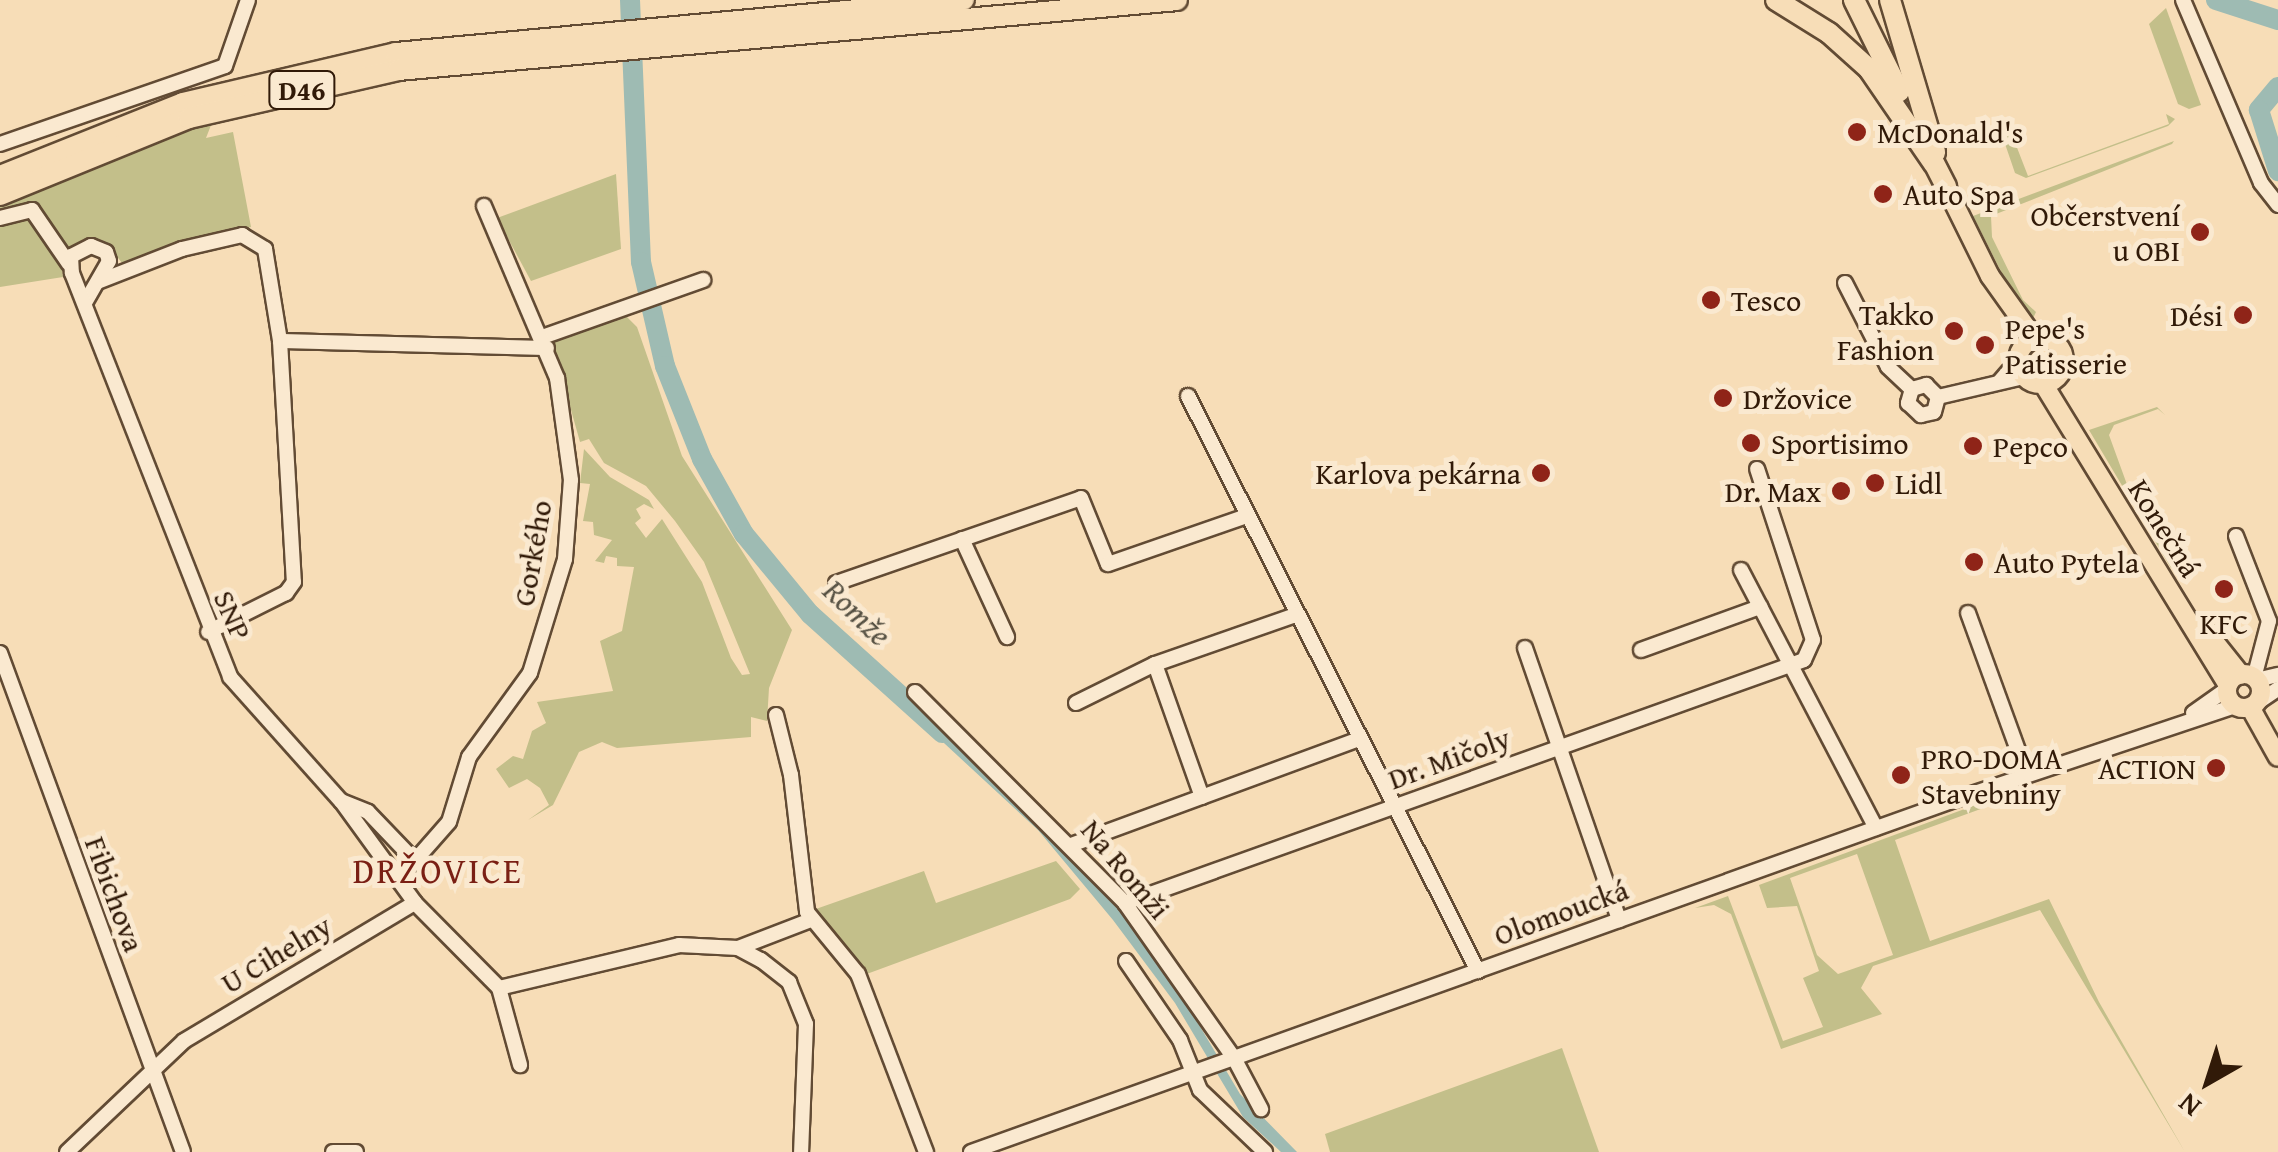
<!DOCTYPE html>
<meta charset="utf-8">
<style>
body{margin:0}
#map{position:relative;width:2278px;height:1152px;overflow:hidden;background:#f7ddb7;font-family:"Gentium Book Plus",serif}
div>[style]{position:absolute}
.green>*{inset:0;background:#c3bf8a}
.water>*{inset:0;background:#9ebbb3}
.river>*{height:20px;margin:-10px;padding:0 10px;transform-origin:10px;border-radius:10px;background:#9ebbb3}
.roads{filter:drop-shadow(2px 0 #624b34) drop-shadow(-2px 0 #624b34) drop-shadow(0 2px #624b34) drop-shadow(0 -2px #624b34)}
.minor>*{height:14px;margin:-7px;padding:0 7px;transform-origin:7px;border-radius:7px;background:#fae9d0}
.major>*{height:18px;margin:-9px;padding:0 9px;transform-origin:9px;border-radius:9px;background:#f7ddb7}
.major>.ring{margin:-9px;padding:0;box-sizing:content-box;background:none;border:18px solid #f7ddb7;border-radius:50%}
.highway>*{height:20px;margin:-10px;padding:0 10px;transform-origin:10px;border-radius:10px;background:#f7ddb7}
.dots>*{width:28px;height:28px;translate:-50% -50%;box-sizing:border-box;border:5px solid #fae9d0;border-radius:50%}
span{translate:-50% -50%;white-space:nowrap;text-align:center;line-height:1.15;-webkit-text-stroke:10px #fae9d0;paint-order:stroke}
.shield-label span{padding:2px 8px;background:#fae9d0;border:2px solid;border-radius:8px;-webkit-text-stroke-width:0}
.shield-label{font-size:28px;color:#311a08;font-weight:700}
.poi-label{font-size:30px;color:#311a08}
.left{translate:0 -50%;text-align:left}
.right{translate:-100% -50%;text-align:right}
.street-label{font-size:30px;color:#311a08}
.water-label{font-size:32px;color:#575244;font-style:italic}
.quarter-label{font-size:35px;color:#7a1f14;letter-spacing:2.5px}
.north{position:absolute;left:2158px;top:1032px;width:100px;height:100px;-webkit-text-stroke:8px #fae9d0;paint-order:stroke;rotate:219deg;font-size:28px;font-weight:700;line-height:40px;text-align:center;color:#311a08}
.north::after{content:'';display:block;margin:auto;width:35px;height:45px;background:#311a08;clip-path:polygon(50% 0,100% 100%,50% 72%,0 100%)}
</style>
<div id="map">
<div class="green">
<div style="clip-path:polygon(2166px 8px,2201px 105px,2189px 109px,2178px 104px,2149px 24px)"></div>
<div style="clip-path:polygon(2166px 114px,2175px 119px,2168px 126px,2026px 178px,2015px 173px,2003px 138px,2009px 127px,2028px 176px,2169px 124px)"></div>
<div style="clip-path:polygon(213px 120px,206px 138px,233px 132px,251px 227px,122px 263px,108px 245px,84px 239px,61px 256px,63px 277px,0 287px,0 205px)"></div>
<div style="clip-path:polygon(2174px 141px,2172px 144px,1991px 216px,1992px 237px,2023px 300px,2036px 312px,2029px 327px,1973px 216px)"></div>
<div style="clip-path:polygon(616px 174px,621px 249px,531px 281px,497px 218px)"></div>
<div style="clip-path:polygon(622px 312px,637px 327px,682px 456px,792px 630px,769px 688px,767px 721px,751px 717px,751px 737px,617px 748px,602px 742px,579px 752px,553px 805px,528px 820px,549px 805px,540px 788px,527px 779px,509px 788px,496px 769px,513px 756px,523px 759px,532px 731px,546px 723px,537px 702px,613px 691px,600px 641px,622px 631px,634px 567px,617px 566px,617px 558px,606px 556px,604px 563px,595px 561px,612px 540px,594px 535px,593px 522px,583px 521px,590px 484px,580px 483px,584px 449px,610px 477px,649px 500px,654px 509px,644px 504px,636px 509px,641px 518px,635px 523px,646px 538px,662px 519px,702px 582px,731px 658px,742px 675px,750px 674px,704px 562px,675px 521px,646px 486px,604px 463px,589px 439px,580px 442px,552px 342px)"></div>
<div style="clip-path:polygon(2157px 407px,2165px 415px,2158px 409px,2114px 425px,2109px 435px,2129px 490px,2175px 565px,2171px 568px,2089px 430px)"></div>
<div style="clip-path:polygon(evenodd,1997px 797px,2000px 802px,1895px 840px,1930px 941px,2049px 899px,2099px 1002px,2185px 1152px,2040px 910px,1873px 966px,1861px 988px,1882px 1014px,1781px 1049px,1731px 914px,1714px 905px,1695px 908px,1728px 896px,1783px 1041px,1823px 1027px,1803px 978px,1819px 971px,1797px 906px,1767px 908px,1759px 885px,1997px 797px,1857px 854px,1893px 955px,1838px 974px,1817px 955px,1790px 878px,1857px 854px)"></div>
<div style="clip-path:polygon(1056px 861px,1080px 889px,1070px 899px,864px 975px,813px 910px,924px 871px,936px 903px)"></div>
<div style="clip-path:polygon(1562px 1048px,1599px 1152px,1330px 1152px,1325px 1134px)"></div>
</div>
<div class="water">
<div style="clip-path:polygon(925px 710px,1039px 818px,1117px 906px,1179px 991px,1240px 1094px,1297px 1152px,1281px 1152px,1243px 1117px,1175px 1003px,1113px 920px,1038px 830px,918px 719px)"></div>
</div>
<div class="river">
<div style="left:630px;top:0;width:262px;rotate:87.6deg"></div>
<div style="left:641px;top:262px;width:107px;rotate:77deg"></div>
<div style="left:665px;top:366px;width:100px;rotate:68.3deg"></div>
<div style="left:702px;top:459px;width:86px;rotate:60.8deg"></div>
<div style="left:744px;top:534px;width:104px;rotate:50.5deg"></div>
<div style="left:810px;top:614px;width:178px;rotate:42deg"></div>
<div style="left:2216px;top:0;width:65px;rotate:17.9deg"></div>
<div style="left:2278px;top:87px;width:30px;rotate:130deg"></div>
<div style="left:2259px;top:110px;width:64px;rotate:72.7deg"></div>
</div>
<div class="roads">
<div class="minor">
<div style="left:2183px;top:0;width:199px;rotate:66.9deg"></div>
<div style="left:2261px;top:183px;width:28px;rotate:52deg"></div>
<div style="left:0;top:144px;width:238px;rotate:-19.1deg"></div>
<div style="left:225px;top:66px;width:70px;rotate:-70.8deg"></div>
<div style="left:0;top:218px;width:33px;rotate:-14deg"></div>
<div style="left:32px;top:210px;width:65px;rotate:55.6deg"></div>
<div style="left:100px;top:281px;width:88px;rotate:-21.3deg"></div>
<div style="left:182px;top:249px;width:62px;rotate:-13.1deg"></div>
<div style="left:242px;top:235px;width:27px;rotate:31deg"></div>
<div style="left:265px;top:249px;width:93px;rotate:80.7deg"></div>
<div style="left:280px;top:341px;width:241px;rotate:86.7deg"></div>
<div style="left:294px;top:582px;width:14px;rotate:126deg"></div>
<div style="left:286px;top:593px;width:87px;rotate:153.4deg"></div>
<div style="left:1845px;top:283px;width:94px;rotate:62.9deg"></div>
<div style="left:1888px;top:367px;width:33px;rotate:43deg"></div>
<div style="left:86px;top:301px;width:46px;rotate:-60.1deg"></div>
<div style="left:109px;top:261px;width:9px;rotate:-108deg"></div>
<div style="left:106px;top:252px;width:16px;rotate:-158deg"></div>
<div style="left:91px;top:246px;width:22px;rotate:153deg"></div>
<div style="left:71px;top:256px;width:17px;rotate:87deg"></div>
<div style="left:72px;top:273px;width:434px;rotate:68.6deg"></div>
<div style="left:230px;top:677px;width:166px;rotate:48.2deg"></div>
<div style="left:341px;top:801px;width:126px;rotate:54deg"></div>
<div style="left:415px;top:903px;width:120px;rotate:45.3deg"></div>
<div style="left:499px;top:988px;width:80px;rotate:74.7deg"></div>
<div style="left:545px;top:336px;width:168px;rotate:-19.5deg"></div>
<div style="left:280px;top:341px;width:267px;rotate:1.5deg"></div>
<div style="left:2000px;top:381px;width:28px;rotate:-49deg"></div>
<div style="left:1912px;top:389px;width:15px;rotate:106deg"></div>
<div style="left:1908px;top:403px;width:18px;rotate:43deg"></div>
<div style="left:1921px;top:415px;width:13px;rotate:-13deg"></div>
<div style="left:1934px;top:412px;width:16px;rotate:-75deg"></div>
<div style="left:1912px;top:389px;width:15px;rotate:-16deg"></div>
<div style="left:1926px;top:385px;width:17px;rotate:45deg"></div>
<div style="left:1188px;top:396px;width:644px;rotate:63.24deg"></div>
<div style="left:1938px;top:397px;width:88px;rotate:-13.1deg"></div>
<div style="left:2236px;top:536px;width:91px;rotate:68.8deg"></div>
<div style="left:2269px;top:621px;width:59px;rotate:104.7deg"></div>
<div style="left:962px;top:539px;width:108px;rotate:65.3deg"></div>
<div style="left:1741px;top:570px;width:291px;rotate:62.4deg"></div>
<div style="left:836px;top:583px;width:259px;rotate:-19.1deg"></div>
<div style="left:1081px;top:498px;width:71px;rotate:67.8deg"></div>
<div style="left:1108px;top:564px;width:147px;rotate:-19.1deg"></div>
<div style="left:1968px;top:613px;width:172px;rotate:70deg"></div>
<div style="left:1525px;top:648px;width:288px;rotate:70.9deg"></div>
<div style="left:1641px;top:650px;width:127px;rotate:-19.9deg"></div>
<div style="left:0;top:653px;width:531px;rotate:69.86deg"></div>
<div style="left:2256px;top:680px;width:23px;rotate:-13deg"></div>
<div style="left:915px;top:692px;width:298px;rotate:45.1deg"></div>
<div style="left:1125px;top:903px;width:189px;rotate:54.9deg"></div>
<div style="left:1234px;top:1058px;width:58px;rotate:62.1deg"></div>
<div style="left:1076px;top:703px;width:88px;rotate:-26.3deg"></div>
<div style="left:2257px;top:703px;width:25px;rotate:-34deg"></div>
<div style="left:2193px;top:713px;width:42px;rotate:-35.2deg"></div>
<div style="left:776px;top:715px;width:62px;rotate:76deg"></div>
<div style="left:791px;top:775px;width:138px;rotate:83.3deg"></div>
<div style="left:807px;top:912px;width:80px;rotate:50.6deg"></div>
<div style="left:858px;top:974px;width:191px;rotate:69.1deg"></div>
<div style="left:1202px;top:797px;width:141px;rotate:-109.5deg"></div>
<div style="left:1155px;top:664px;width:149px;rotate:-19.2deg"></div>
<div style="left:341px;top:801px;width:29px;rotate:22deg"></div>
<div style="left:368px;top:812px;width:68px;rotate:46.2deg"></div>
<div style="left:1071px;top:845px;width:307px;rotate:-20.2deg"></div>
<div style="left:398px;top:880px;width:77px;rotate:-48.7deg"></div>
<div style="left:449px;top:822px;width:68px;rotate:-72.9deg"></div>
<div style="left:469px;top:757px;width:104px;rotate:-54deg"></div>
<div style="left:530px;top:673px;width:119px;rotate:-72.9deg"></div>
<div style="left:565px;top:559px;width:79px;rotate:-85.7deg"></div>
<div style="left:571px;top:480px;width:103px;rotate:-97.8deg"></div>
<div style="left:557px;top:378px;width:187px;rotate:-113deg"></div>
<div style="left:1125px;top:903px;width:721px;rotate:-19.69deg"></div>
<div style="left:1804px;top:660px;width:22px;rotate:-66deg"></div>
<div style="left:1813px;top:640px;width:180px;rotate:-108.1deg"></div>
<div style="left:738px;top:948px;width:78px;rotate:-21deg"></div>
<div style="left:1126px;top:961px;width:96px;rotate:55.6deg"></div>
<div style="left:1180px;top:1040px;width:54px;rotate:68.2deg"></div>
<div style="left:1200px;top:1090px;width:90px;rotate:43.6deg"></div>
<div style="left:499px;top:988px;width:185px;rotate:-13.4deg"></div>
<div style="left:679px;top:945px;width:59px;rotate:2.9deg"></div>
<div style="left:738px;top:948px;width:26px;rotate:28deg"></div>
<div style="left:761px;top:960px;width:36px;rotate:38deg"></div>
<div style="left:789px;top:982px;width:45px;rotate:68deg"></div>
<div style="left:806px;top:1024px;width:128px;rotate:92.2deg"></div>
<div style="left:67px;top:1152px;width:161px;rotate:-43.5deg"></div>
<div style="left:184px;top:1041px;width:269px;rotate:-30.9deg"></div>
<div style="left:333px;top:1152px;width:23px"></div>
<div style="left:971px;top:1152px;width:1050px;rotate:-19.69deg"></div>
<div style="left:1960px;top:798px;width:290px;rotate:-18.5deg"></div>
</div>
<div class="major">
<div style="left:1946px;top:187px;width:99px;rotate:63.7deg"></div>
<div style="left:1990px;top:276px;width:77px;rotate:54.5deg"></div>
<div class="ring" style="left:2018px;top:338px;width:28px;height:28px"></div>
<div style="left:2044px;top:385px;width:352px;rotate:58.5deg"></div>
<div style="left:2209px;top:635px;width:51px;rotate:51.3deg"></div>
<div class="ring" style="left:2227px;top:674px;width:16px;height:16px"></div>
<div style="left:2250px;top:707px;width:57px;rotate:60.8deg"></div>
</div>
<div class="highway">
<div style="left:1776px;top:0;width:62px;rotate:31.9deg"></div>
<div style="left:1829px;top:33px;width:54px;rotate:42deg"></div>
<div style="left:1869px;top:69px;width:115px;rotate:55.6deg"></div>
<div style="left:1854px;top:0;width:102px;rotate:63.7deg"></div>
<div style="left:1890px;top:0;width:159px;rotate:73.5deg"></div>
<div style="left:1929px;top:153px;width:38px;rotate:63deg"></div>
<div style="left:0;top:176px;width:197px;rotate:-21.7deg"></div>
<div style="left:183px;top:103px;width:219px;rotate:-13.2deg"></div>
<div style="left:396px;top:53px;width:570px;rotate:-5.33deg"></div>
<div style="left:0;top:195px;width:204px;rotate:-22.2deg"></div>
<div style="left:189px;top:118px;width:214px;rotate:-12.9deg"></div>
<div style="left:398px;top:70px;width:782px;rotate:-5.13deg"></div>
</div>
</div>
<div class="dots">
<div style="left:1857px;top:132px;background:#8f2418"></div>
<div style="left:1883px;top:194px;background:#8f2418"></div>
<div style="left:2200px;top:232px;background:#8f2418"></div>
<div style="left:1711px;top:300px;background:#8f2418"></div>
<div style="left:2243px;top:315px;background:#8f2418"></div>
<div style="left:1954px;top:331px;background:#8f2418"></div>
<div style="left:1985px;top:345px;background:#8f2418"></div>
<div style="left:1723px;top:398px;background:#8f2418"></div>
<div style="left:1751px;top:443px;background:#8f2418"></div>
<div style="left:1973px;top:446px;background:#8f2418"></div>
<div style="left:1541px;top:473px;background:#8f2418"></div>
<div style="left:1875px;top:483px;background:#8f2418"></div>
<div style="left:1841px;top:491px;background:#8f2418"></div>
<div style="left:1974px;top:562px;background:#8f2418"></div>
<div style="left:2224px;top:589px;background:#8f2418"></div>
<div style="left:2216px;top:768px;background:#8f2418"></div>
<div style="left:1901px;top:775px;background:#8f2418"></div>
</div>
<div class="shield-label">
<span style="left:302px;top:90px">D46</span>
</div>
<div class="poi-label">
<span class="left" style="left:1877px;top:132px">McDonald's</span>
<span class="left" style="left:1903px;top:194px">Auto Spa</span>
<span class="right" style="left:2180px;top:232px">Občerstvení<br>u OBI</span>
<span class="left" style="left:1731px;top:300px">Tesco</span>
<span class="right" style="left:1934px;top:331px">Takko<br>Fashion</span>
<span class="right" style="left:2223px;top:315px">Dési</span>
<span class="left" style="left:2005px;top:345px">Pepe's<br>Patisserie</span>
<span class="left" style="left:1743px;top:398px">Držovice</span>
<span class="left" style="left:1771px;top:443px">Sportisimo</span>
<span class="left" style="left:1993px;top:446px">Pepco</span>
<span class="right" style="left:1521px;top:473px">Karlova pekárna</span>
<span class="left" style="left:1895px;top:483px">Lidl</span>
<span class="right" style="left:1821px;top:491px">Dr. Max</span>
<span class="left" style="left:1994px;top:562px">Auto Pytela</span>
<span style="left:2224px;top:623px">KFC</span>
<span class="left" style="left:1921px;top:775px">PRO-DOMA<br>Stavebniny</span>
<span class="right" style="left:2196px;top:768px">ACTION</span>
</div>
<div class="street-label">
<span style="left:2165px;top:528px;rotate:58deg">Konečná</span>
<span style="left:532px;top:553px;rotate:-80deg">Gorkého</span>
<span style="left:233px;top:615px;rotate:66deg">SNP</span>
<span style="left:1449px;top:758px;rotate:-20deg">Dr. Mičoly</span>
<span style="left:1126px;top:869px;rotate:50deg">Na Romži</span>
<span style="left:115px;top:894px;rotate:70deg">Fibichova</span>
<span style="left:1561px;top:912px;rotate:-20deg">Olomoucká</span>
<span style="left:276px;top:954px;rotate:-31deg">U Cihelny</span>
</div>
<div class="water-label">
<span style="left:857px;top:613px;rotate:44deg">Romže</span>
</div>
<div class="quarter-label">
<span style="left:438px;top:871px">DRŽOVICE</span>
</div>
<div class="north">N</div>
</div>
